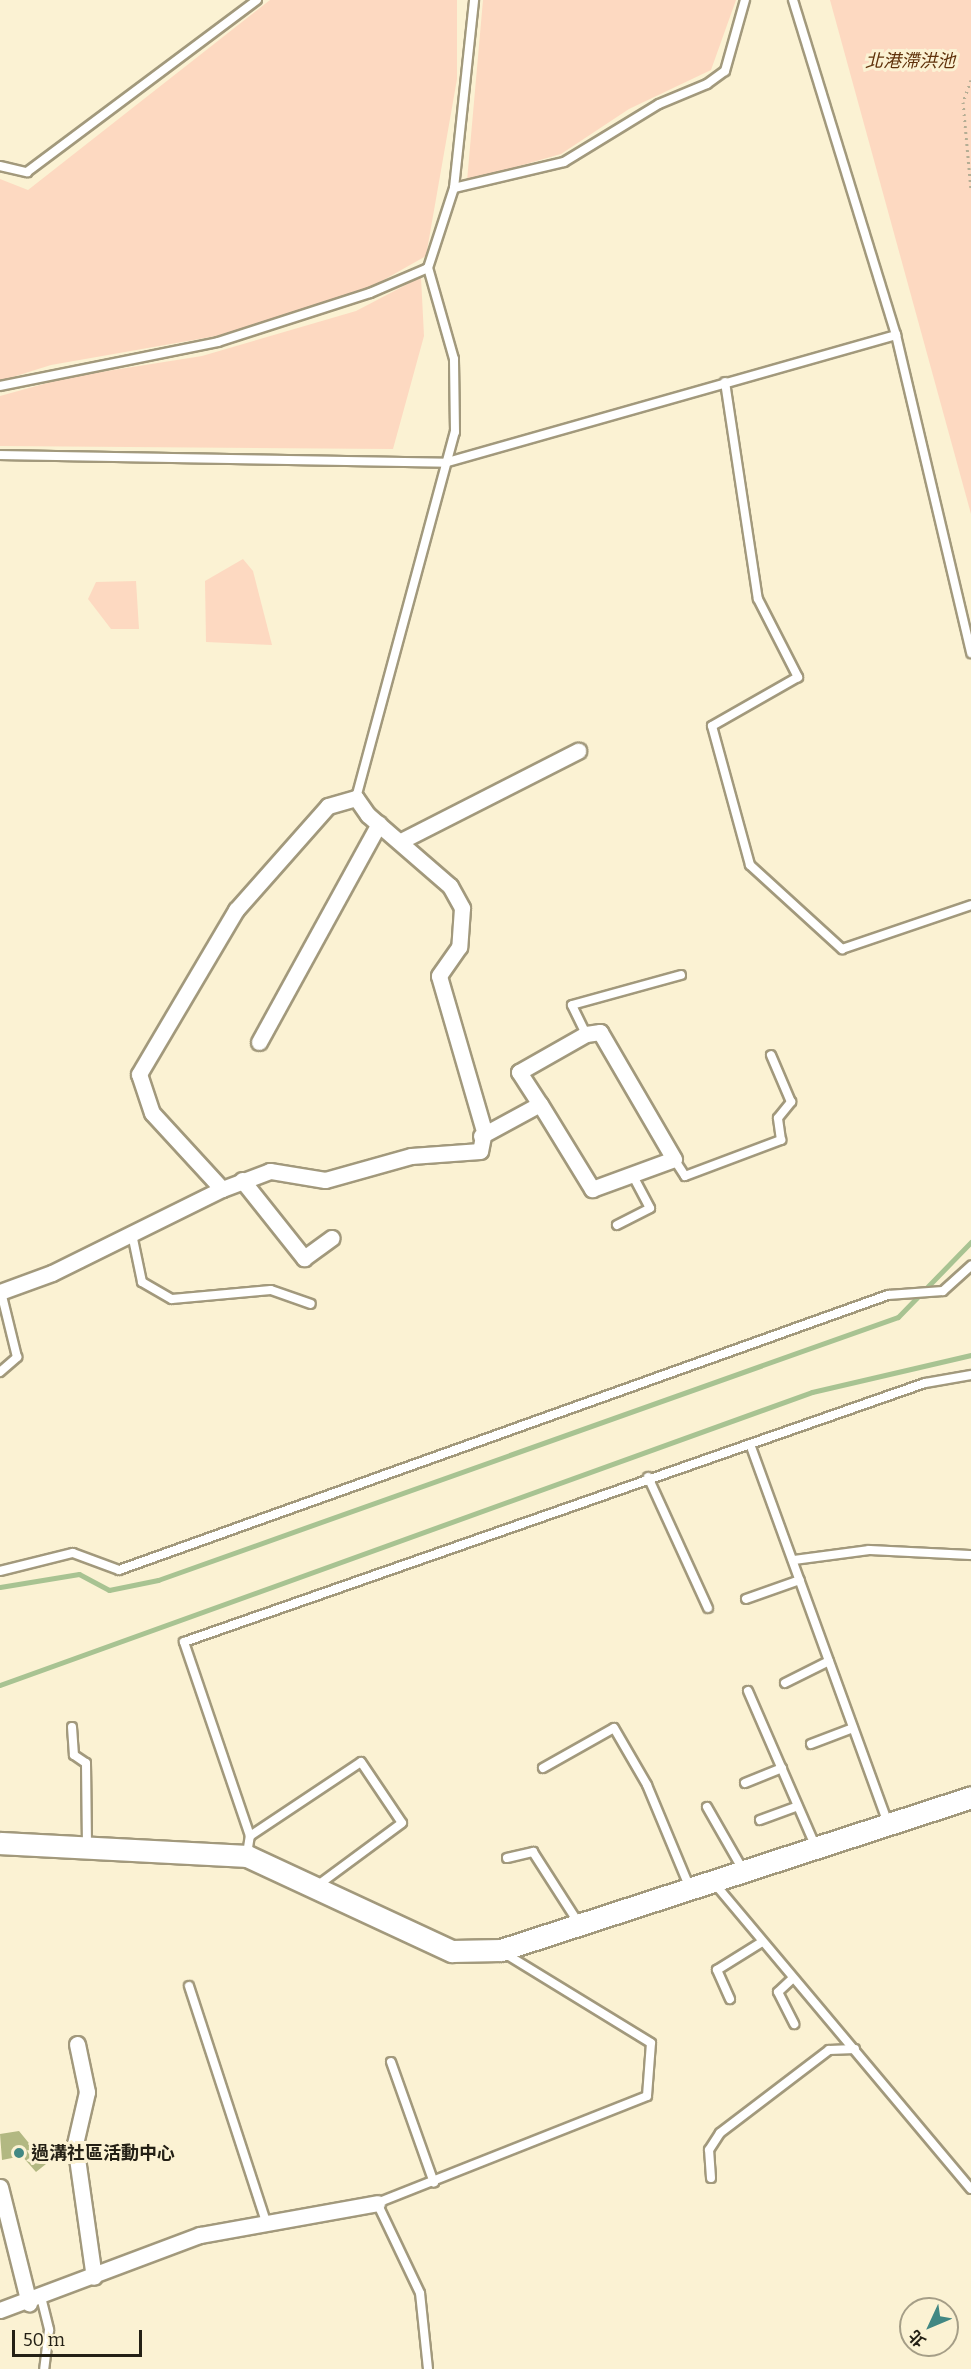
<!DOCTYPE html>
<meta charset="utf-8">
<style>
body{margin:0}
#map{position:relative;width:971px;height:2369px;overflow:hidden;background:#fbf2d3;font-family:Bitter,"Noto Sans TC",serif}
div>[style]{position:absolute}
.green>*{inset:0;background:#fdd9c1}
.stream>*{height:5px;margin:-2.5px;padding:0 2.5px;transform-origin:2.5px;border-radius:2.5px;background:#a8c392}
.building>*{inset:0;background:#b2b882}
.path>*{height:3px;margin-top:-1.5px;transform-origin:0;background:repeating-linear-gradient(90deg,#b4ad94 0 1.5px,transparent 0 6px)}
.roads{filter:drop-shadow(2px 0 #a2997c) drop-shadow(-2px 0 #a2997c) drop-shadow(0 2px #a2997c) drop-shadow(0 -2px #a2997c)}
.lane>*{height:8px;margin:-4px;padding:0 4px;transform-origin:4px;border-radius:4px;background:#fff}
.street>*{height:15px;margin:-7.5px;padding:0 7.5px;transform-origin:7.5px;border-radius:7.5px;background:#fff}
.secondary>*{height:21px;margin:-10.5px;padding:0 10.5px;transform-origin:10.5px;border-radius:10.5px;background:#fff}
.dots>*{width:16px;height:16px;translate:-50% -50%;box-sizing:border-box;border:3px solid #fbf2d3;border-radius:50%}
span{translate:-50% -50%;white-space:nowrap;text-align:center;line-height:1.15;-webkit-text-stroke:6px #fbf2d3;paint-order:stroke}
.park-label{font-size:18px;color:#60320b;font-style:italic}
.poi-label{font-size:18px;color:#242015;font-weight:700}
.left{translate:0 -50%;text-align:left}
.north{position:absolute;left:899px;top:2297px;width:60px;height:60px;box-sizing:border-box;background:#fbf2d3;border:2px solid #a59e87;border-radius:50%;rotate:226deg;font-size:16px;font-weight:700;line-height:24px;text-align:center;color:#242015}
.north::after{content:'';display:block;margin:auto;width:21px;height:27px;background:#428883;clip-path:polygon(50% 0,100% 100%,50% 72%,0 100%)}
.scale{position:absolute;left:12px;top:2330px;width:130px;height:27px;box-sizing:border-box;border:3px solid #242015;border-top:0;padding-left:8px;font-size:18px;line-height:21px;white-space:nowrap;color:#242015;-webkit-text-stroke:4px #fbf2d3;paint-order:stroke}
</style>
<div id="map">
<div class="green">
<div style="clip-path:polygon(270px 0,457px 0,457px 79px,426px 256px,357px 295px,222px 335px,51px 365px,0 381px,0 179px,28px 190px)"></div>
<div style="clip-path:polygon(483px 0,736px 0,711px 70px,629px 109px,561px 154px,467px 181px)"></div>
<div style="clip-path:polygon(830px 0,971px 0,971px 514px)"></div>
<div style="clip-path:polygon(421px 277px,424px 336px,393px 449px,0 446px,0 396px,69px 377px,202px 356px,356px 311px)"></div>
<div style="clip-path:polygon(243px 559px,253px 571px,272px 645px,206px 642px,205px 581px)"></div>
<div style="clip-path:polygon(136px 581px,139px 629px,111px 629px,88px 599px,96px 582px)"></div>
</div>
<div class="stream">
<div style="left:0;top:1587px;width:80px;rotate:-9.3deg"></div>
<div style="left:79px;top:1574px;width:34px;rotate:28deg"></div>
<div style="left:109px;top:1590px;width:50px;rotate:-11.5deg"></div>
<div style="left:158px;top:1580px;width:785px;rotate:-19.57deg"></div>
<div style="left:898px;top:1317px;width:105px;rotate:-45.8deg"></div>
<div style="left:0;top:1685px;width:863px;rotate:-19.84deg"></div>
<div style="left:812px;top:1392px;width:163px;rotate:-13.1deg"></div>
</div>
<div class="building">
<div style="clip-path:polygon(19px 2131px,46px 2164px,36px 2172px,22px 2156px,2px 2160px,0 2134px)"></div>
</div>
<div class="path">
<div style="left:971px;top:80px;width:23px;rotate:110deg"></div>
<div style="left:963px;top:102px;width:88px;rotate:84.8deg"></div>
</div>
<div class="roads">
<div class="lane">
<div style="left:793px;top:0;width:350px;rotate:72.9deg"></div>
<div style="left:896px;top:335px;width:327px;rotate:76.7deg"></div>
<div style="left:0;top:166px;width:28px;rotate:13deg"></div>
<div style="left:27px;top:172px;width:287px;rotate:-36.8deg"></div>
<div style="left:454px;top:188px;width:113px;rotate:-13.3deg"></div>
<div style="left:564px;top:162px;width:111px;rotate:-31.4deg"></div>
<div style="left:659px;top:104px;width:52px;rotate:-22.6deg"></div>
<div style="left:707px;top:84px;width:22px;rotate:-36deg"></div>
<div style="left:725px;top:71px;width:74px;rotate:-74.3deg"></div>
<div style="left:725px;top:382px;width:219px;rotate:81.4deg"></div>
<div style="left:758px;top:599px;width:88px;rotate:62.9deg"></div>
<div style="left:798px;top:677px;width:99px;rotate:150.3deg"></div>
<div style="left:712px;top:726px;width:144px;rotate:74.7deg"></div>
<div style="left:750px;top:865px;width:125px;rotate:42.4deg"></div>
<div style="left:842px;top:949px;width:136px;rotate:-18.8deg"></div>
<div style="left:0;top:386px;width:222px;rotate:-11.4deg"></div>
<div style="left:218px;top:342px;width:160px;rotate:-17.9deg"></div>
<div style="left:370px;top:293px;width:63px;rotate:-23.3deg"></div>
<div style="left:0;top:455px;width:444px;rotate:1deg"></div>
<div style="left:444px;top:463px;width:470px;rotate:-15.8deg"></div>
<div style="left:356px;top:798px;width:379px;rotate:-74.9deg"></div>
<div style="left:455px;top:432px;width:73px;rotate:-90.8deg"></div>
<div style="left:454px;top:359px;width:95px;rotate:-105.9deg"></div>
<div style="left:428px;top:268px;width:84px;rotate:-72deg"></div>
<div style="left:454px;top:188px;width:189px;rotate:-83.9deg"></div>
<div style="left:586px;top:1034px;width:32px;rotate:-116deg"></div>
<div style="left:572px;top:1005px;width:113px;rotate:-15.4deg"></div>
<div style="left:674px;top:1159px;width:20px;rotate:57deg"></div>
<div style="left:685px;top:1176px;width:103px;rotate:-20.6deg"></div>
<div style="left:781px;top:1140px;width:22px;rotate:-98deg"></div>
<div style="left:778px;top:1118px;width:21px;rotate:-51deg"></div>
<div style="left:791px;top:1102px;width:51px;rotate:-113.1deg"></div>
<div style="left:617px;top:1225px;width:37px;rotate:-27deg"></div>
<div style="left:650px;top:1208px;width:38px;rotate:-118deg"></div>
<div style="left:132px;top:1234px;width:49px;rotate:78.2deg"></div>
<div style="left:142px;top:1282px;width:34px;rotate:30deg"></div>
<div style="left:172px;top:1299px;width:99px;rotate:-5.2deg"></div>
<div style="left:271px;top:1290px;width:42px;rotate:19.3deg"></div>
<div style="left:0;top:1372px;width:23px;rotate:-41deg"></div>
<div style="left:17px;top:1357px;width:67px;rotate:-103.8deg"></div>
<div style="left:750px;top:1444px;width:401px;rotate:70deg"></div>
<div style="left:648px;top:1477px;width:144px;rotate:65.4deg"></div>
<div style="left:794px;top:1560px;width:76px;rotate:-7.6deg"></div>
<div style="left:869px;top:1550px;width:102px;rotate:2.8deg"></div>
<div style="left:0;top:1571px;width:75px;rotate:-13.9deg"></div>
<div style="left:73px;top:1553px;width:49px;rotate:20.3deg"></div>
<div style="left:119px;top:1570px;width:817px;rotate:-19.68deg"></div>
<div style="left:888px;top:1295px;width:55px;rotate:-4.2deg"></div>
<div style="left:943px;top:1291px;width:38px;rotate:-42deg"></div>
<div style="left:746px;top:1599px;width:57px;rotate:-19.4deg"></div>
<div style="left:785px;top:1683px;width:49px;rotate:-26.6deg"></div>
<div style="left:748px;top:1691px;width:168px;rotate:66.5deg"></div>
<div style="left:72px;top:1727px;width:28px;rotate:86deg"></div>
<div style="left:74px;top:1755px;width:14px;rotate:34deg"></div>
<div style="left:86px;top:1763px;width:83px;rotate:89.3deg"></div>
<div style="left:811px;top:1744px;width:45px;rotate:-20.9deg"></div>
<div style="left:543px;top:1768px;width:81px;rotate:-29.4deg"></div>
<div style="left:614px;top:1728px;width:66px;rotate:59.9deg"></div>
<div style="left:647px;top:1785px;width:109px;rotate:67.4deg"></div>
<div style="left:745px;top:1783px;width:40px;rotate:-22deg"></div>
<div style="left:707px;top:1807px;width:70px;rotate:60.2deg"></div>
<div style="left:760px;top:1820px;width:40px;rotate:-20.2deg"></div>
<div style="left:250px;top:1836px;width:133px;rotate:-33.7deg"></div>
<div style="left:361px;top:1762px;width:73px;rotate:56.1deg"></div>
<div style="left:402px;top:1823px;width:106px;rotate:143.5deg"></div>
<div style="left:247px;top:1854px;width:18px;rotate:-81deg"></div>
<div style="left:250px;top:1836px;width:205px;rotate:-108.8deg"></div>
<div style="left:184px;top:1642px;width:785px;rotate:-19.27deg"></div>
<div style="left:925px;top:1383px;width:47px;rotate:-9.9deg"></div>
<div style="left:507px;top:1858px;width:27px;rotate:-13deg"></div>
<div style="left:533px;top:1852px;width:83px;rotate:57.3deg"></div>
<div style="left:715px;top:1884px;width:398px;rotate:50deg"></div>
<div style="left:792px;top:1979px;width:19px;rotate:137deg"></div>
<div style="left:778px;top:1992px;width:36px;rotate:63deg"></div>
<div style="left:189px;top:1986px;width:245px;rotate:71.9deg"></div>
<div style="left:730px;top:1999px;width:32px;rotate:-114deg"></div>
<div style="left:717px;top:1970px;width:53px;rotate:-31.9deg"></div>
<div style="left:391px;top:2062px;width:128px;rotate:70.4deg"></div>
<div style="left:711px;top:2178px;width:28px;rotate:-94deg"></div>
<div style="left:709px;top:2150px;width:20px;rotate:-57deg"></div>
<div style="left:720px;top:2133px;width:137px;rotate:-37.3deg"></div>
<div style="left:829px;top:2050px;width:26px;rotate:-2deg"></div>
<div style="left:41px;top:2297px;width:34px;rotate:76deg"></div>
<div style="left:49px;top:2330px;width:39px;rotate:97deg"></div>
<div style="left:428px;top:2369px;width:76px;rotate:-96deg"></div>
<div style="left:420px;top:2293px;width:100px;rotate:-115.5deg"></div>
<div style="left:377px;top:2203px;width:290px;rotate:-21.6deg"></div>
<div style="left:647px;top:2096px;width:53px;rotate:-85.7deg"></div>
<div style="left:651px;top:2043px;width:172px;rotate:-148.5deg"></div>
</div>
<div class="street">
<div style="left:401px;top:841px;width:199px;rotate:-27deg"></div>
<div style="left:259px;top:1042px;width:249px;rotate:-61.2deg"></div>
<div style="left:481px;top:1136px;width:67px;rotate:-28.5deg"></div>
<div style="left:540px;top:1104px;width:100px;rotate:58.5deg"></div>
<div style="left:592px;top:1189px;width:87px;rotate:-20.1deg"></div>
<div style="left:674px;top:1159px;width:147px;rotate:-120.2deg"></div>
<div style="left:600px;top:1032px;width:14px;rotate:172deg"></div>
<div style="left:586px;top:1034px;width:77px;rotate:150.4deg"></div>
<div style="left:519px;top:1072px;width:38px;rotate:57deg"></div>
<div style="left:242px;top:1180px;width:100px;rotate:51.5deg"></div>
<div style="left:304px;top:1258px;width:34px;rotate:-36deg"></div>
<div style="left:0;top:1292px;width:55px;rotate:-20.1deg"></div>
<div style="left:52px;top:1273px;width:190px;rotate:-26.3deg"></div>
<div style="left:222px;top:1189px;width:103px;rotate:-132.6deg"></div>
<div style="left:152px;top:1113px;width:41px;rotate:-108.4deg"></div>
<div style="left:139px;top:1074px;width:191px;rotate:-59.4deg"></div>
<div style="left:236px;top:910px;width:139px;rotate:-48.5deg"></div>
<div style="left:328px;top:806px;width:29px;rotate:-16deg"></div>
<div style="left:356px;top:798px;width:21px;rotate:55deg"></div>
<div style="left:368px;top:815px;width:108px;rotate:40.9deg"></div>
<div style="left:450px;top:886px;width:25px;rotate:61deg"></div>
<div style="left:462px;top:908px;width:39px;rotate:94deg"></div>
<div style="left:459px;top:947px;width:35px;rotate:125deg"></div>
<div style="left:439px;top:976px;width:161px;rotate:73.8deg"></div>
<div style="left:484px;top:1131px;width:20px;rotate:101deg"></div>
<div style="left:480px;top:1151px;width:69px;rotate:175.9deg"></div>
<div style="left:411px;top:1156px;width:89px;rotate:164.4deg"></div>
<div style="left:325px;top:1180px;width:56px;rotate:-170.7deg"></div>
<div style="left:270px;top:1171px;width:51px;rotate:159.4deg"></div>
<div style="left:77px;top:2044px;width:49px;rotate:78.2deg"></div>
<div style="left:87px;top:2092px;width:53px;rotate:103deg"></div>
<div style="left:75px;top:2144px;width:134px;rotate:81.9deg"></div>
<div style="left:0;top:2187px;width:120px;rotate:76deg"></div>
<div style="left:0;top:2310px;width:214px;rotate:-20.6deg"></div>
<div style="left:200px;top:2235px;width:180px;rotate:-10.2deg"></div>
</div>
<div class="secondary">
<div style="left:0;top:1843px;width:247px;rotate:3deg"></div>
<div style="left:247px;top:1856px;width:226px;rotate:24.9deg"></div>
<div style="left:452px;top:1951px;width:49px;rotate:-1.2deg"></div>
<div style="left:501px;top:1950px;width:494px;rotate:-18deg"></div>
</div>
</div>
<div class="dots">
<div style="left:19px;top:2153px;background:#428883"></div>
</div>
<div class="park-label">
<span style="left:910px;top:61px">北港滯洪池</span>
</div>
<div class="poi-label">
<span class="left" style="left:31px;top:2153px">過溝社區活動中心</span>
</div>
<div class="north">北</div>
<div class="scale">50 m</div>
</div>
